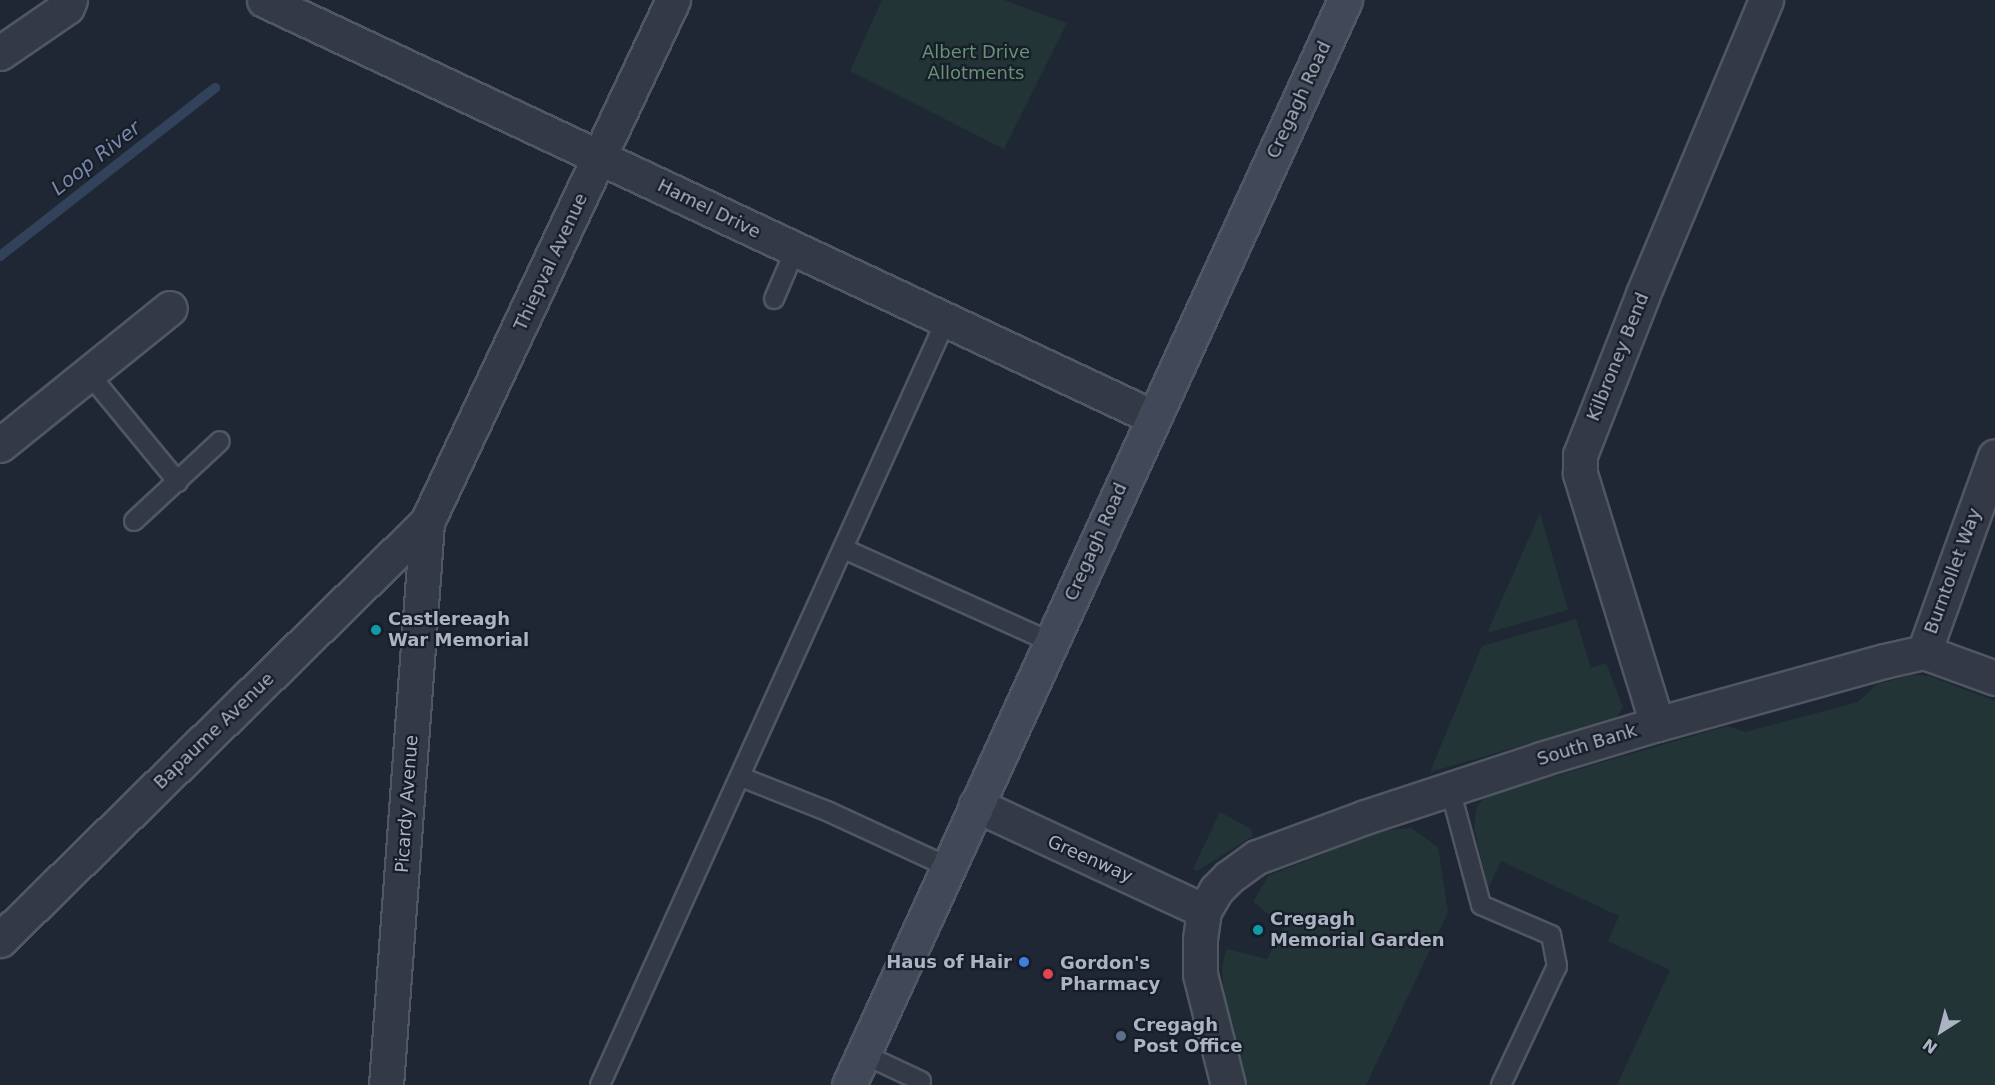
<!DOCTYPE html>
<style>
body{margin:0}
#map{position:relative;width:1995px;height:1085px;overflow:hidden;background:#1f2734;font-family:"DejaVu Sans",sans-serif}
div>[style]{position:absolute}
.green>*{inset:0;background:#223436}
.stream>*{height:10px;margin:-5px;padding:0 5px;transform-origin:5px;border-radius:5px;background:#33425b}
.roads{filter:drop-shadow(2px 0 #505663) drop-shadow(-2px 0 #505663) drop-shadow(0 2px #505663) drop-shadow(0 -2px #505663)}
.lane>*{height:18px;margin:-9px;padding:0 9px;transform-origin:9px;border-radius:9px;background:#333945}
.street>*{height:33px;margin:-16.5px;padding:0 16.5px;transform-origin:16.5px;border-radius:16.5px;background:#333945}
.secondary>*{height:33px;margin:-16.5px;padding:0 16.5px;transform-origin:16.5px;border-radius:16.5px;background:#414857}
.dots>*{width:16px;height:16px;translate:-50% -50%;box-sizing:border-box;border:3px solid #181e29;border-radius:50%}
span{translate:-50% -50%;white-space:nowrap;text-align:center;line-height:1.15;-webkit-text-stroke:4.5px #181e29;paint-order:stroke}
.park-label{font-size:18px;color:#669172}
.street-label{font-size:18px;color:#acb3c2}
.poi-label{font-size:18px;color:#acb3c2;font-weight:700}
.left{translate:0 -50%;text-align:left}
.right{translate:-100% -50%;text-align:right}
.water-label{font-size:20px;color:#7589aa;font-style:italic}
.north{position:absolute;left:1911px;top:1001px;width:60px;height:60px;-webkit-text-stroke:4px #181e29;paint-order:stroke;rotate:216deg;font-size:16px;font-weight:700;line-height:24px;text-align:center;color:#acb3c2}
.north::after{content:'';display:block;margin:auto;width:21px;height:27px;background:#acb3c2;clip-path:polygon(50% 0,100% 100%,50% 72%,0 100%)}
</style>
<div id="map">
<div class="green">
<div style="clip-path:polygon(882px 0,1004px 0,1067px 23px,1004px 149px,850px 71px)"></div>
<div style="clip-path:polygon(1540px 513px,1568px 610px,1487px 633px)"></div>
<div style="clip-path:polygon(1576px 619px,1591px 668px,1606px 663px,1623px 707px,1617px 717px,1605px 722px,1430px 772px,1482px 646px)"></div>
<div style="clip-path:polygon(1912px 675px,1929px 676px,1995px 701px,1995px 1085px,1617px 1085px,1670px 970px,1608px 941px,1619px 916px,1501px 861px,1488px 889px,1474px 827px,1477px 806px,1486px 796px,1727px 726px,1745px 732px,1858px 702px,1877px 684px)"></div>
<div style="clip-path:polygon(1220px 812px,1251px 829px,1253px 836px,1197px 871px,1193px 869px)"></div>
<div style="clip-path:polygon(1411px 828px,1438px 847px,1448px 912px,1366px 1085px,1240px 1085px,1225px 1010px,1222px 968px,1226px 949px,1267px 959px,1284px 926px,1253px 902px,1268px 876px,1381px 831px)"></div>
</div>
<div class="stream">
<div style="left:0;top:256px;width:273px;rotate:-38deg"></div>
</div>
<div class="roads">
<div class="lane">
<div style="left:774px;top:299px;width:53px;rotate:-66.8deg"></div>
<div style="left:89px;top:374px;width:140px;rotate:50.5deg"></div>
<div style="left:134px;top:521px;width:117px;rotate:-42.9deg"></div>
<div style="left:844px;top:549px;width:227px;rotate:24.2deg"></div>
<div style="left:741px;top:777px;width:92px;rotate:21.6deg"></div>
<div style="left:827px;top:811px;width:133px;rotate:24.8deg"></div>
<div style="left:1450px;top:789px;width:120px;rotate:75deg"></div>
<div style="left:1481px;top:905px;width:76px;rotate:23.2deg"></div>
<div style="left:1551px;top:935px;width:32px;rotate:79deg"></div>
<div style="left:1557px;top:966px;width:132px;rotate:115.2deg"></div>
<div style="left:863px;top:1054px;width:64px;rotate:25deg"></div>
<div style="left:600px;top:1085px;width:842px;rotate:-65.66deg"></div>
</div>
<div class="street">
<div style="left:264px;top:0;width:982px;rotate:25.13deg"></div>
<div style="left:0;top:53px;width:81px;rotate:-34.5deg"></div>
<div style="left:67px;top:7px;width:8px;rotate:-67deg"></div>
<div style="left:0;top:445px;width:218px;rotate:-38.9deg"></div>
<div style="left:1924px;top:652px;width:208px;rotate:-70.1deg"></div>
<div style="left:1657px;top:724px;width:263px;rotate:-107.1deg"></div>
<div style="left:1580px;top:473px;width:18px;rotate:-90deg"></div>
<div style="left:1580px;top:455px;width:173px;rotate:-68.6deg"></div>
<div style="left:1643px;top:294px;width:319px;rotate:-67.3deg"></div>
<div style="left:976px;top:805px;width:251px;rotate:24.9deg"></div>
<div style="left:0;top:940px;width:598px;rotate:-44.39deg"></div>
<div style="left:427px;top:522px;width:577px;rotate:-64.77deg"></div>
<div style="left:386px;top:1085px;width:564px;rotate:-85.83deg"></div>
<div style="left:1228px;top:1085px;width:114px;rotate:-104.2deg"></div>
<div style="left:1200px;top:974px;width:35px;rotate:-90deg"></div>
<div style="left:1200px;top:939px;width:28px;rotate:-82deg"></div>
<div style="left:1204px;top:911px;width:24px;rotate:-60deg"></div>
<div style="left:1216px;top:890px;width:18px;rotate:-45deg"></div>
<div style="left:1229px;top:877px;width:34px;rotate:-36deg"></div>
<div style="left:1257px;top:857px;width:115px;rotate:-20.3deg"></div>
<div style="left:1365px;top:817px;width:185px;rotate:-18.2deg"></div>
<div style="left:1541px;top:759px;width:121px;rotate:-16.8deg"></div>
<div style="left:1657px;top:724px;width:236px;rotate:-15.5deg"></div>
<div style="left:1884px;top:661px;width:41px;rotate:-12.7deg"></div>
<div style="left:1924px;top:652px;width:76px;rotate:20.1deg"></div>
</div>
<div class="secondary">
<div style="left:849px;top:1085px;width:1193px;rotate:-65.43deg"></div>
</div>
</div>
<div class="dots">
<div style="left:376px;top:630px;background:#0f9aa8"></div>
<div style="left:1258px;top:930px;background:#0f9aa8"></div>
<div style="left:1024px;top:962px;background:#3f7fe0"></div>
<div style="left:1048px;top:974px;background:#e0444e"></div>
<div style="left:1121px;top:1036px;background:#5c6f8a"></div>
</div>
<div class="park-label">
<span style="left:976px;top:63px">Albert Drive<br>Allotments</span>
</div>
<div class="street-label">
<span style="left:1299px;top:100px;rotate:-65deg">Cregagh Road</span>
<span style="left:709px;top:209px;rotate:26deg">Hamel Drive</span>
<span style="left:551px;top:262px;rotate:-65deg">Thiepval Avenue</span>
<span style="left:1618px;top:357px;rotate:-68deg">Kilbroney Bend</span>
<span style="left:1096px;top:542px;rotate:-66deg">Cregagh Road</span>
<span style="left:1953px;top:571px;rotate:-70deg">Burntollet Way</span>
<span style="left:214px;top:731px;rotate:-44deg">Bapaume Avenue</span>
<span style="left:1587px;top:745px;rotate:-17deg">South Bank</span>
<span style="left:407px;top:804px;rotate:-86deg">Picardy Avenue</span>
<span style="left:1090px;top:859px;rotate:24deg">Greenway</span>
</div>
<div class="poi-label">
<span class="left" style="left:388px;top:630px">Castlereagh<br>War Memorial</span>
<span class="left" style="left:1270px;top:930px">Cregagh<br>Memorial Garden</span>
<span class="right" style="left:1012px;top:962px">Haus of Hair</span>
<span class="left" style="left:1060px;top:974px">Gordon's<br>Pharmacy</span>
<span class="left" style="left:1133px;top:1036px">Cregagh<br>Post Office</span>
</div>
<div class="water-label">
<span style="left:96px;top:158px;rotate:-38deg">Loop River</span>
</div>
<div class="north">N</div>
</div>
